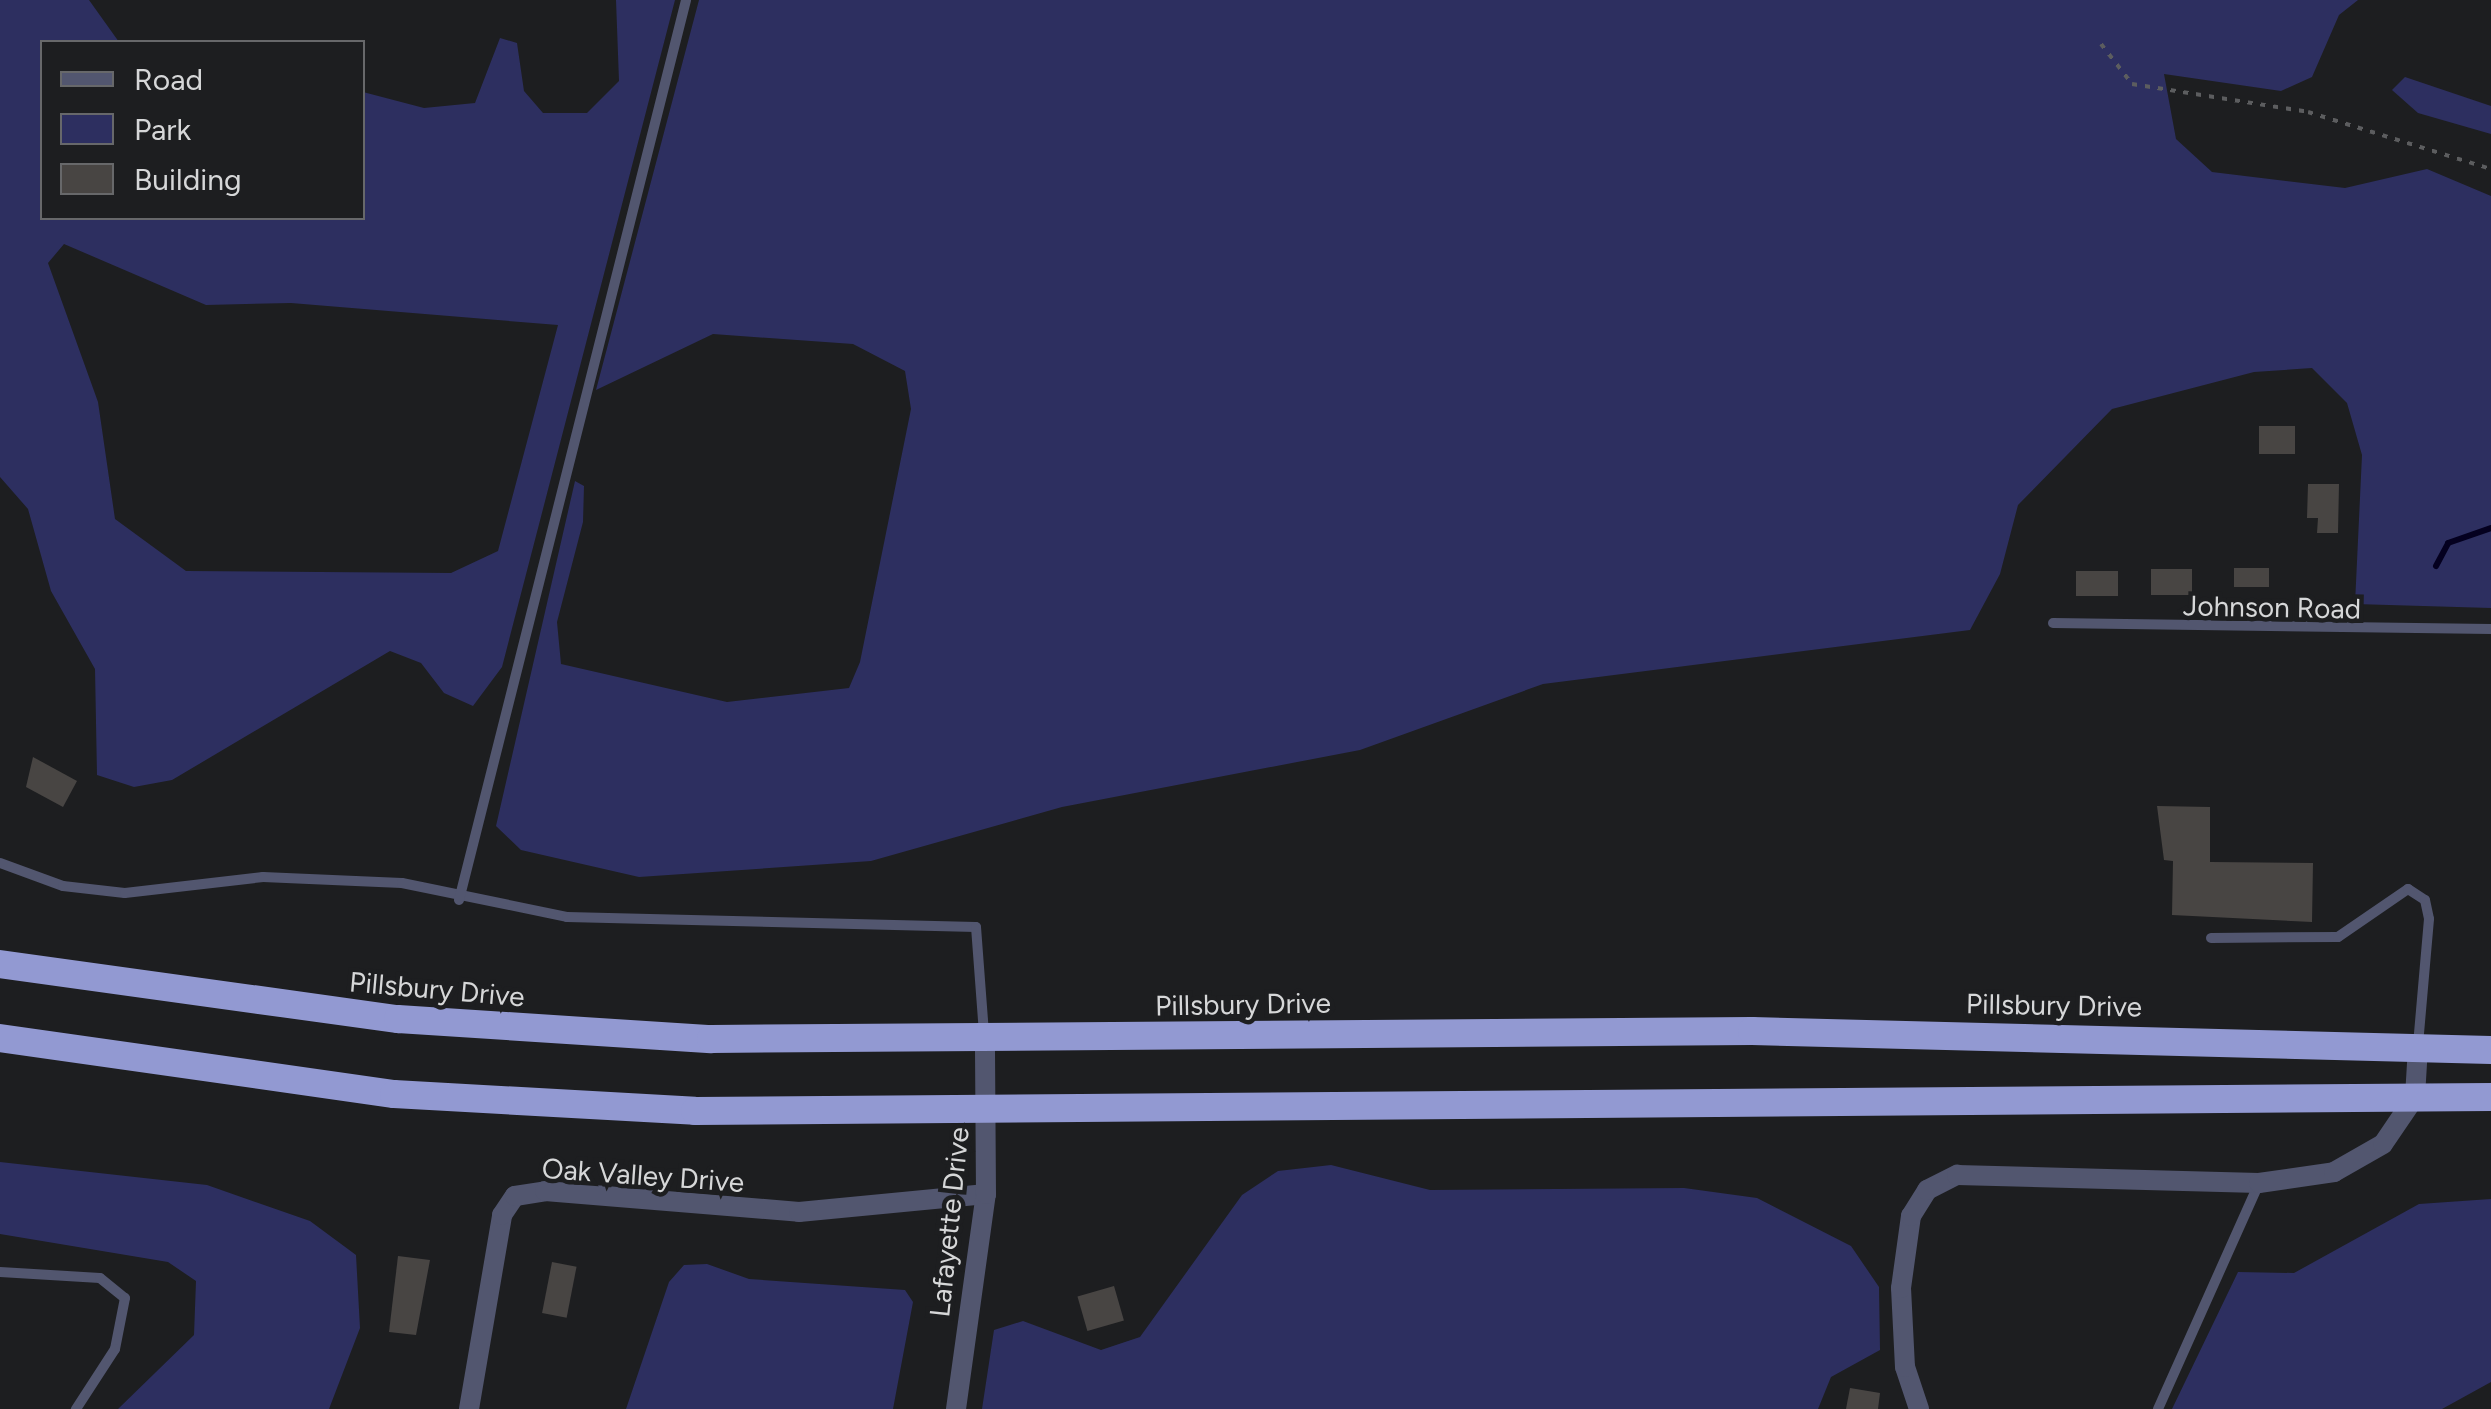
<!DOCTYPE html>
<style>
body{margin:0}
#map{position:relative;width:2491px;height:1409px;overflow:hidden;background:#1d1e20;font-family:Figtree,sans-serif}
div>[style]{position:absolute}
.green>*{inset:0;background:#2d2f60}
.stream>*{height:6px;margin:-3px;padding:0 3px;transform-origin:3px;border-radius:3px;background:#04001f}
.building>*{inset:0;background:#484543;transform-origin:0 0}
.path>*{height:4px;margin-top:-2px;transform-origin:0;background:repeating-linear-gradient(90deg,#5c5d5f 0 5px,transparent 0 13px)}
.service>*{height:10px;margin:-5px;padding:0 5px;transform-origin:5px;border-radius:5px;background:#52566f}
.minor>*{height:20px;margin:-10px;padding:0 10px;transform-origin:10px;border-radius:10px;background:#52566f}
.trunk>*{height:28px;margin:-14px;padding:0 14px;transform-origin:14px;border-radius:14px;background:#9299d2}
span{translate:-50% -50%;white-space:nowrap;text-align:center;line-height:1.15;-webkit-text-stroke:9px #1d1e20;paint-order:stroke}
.street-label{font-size:28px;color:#d6d7d8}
.legend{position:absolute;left:40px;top:40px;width:325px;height:180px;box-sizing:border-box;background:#1d1e20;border:2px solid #67686a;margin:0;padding:12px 18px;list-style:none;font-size:30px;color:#d6d7d8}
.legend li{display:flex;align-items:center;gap:20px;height:50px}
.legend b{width:50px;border:2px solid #67686a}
</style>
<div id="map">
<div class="green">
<div style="clip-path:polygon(evenodd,0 0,89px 0,119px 42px,42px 42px,42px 218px,362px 218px,363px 92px,424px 108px,475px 103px,500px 38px,517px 43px,524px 91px,543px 113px,587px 113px,619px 81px,616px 0,675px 0,502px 667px,473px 706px,444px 693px,421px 663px,390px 651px,172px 780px,134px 787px,97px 775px,95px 669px,51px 591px,28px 509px,0 477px,0 0,64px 244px,206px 305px,291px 303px,558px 325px,498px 551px,451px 573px,186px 571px,115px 519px,98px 402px,48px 263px,64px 244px)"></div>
<div style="clip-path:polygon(699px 0,2358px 0,2339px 15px,2312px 77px,2281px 91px,2164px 74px,2176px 139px,2212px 172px,2345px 188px,2427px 169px,2491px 196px,2491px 608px,2355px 604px,2362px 455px,2347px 403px,2312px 368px,2254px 372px,2112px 409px,2018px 505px,2000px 574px,1970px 630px,1543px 684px,1360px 750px,1062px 807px,871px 861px,639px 877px,521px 850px,496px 826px,575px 481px,584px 486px,583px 522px,557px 622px,561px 664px,727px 702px,849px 688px,860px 662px,911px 409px,905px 371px,853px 344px,713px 334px,596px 390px)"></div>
<div style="clip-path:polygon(2405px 77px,2491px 106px,2491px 134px,2418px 113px,2392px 90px)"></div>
<div style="clip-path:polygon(0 1162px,207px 1185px,310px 1221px,356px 1255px,360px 1328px,329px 1409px,118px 1409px,194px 1335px,196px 1281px,168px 1262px,0 1234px)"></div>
<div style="clip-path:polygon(1331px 1165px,1430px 1190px,1684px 1188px,1757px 1198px,1851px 1246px,1879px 1287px,1880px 1350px,1831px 1377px,1818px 1409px,982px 1409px,994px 1330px,1023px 1321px,1101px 1350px,1140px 1337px,1242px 1195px,1278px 1171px)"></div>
<div style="clip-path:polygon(2491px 1199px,2491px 1382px,2442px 1409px,2172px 1409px,2238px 1272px,2294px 1273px,2419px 1204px)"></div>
<div style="clip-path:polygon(707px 1264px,749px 1279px,905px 1290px,913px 1302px,893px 1409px,626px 1409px,669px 1282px,684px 1265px)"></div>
</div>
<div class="stream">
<div style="left:2436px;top:566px;width:26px;rotate:-62deg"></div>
<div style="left:2448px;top:543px;width:46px;rotate:-19.2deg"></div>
</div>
<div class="building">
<div style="left:2259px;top:426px;width:36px;height:28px"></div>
<div style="clip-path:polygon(2308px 484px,2339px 484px,2338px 533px,2317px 533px,2318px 518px,2307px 518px)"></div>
<div style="left:2234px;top:568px;width:35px;height:19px"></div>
<div style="left:2151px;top:569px;width:41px;height:26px"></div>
<div style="left:2076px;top:571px;width:42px;height:25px"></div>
<div style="clip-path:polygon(33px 757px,77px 781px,63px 807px,26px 787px)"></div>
<div style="clip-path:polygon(2157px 806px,2210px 807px,2210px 862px,2313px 863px,2312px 922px,2172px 915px,2173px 861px,2164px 860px)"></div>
<div style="clip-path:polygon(398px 1256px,430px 1260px,416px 1335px,389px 1332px)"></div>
<div style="left:552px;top:1262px;width:25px;height:52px;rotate:11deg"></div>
<div style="left:1114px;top:1286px;width:36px;height:38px;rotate:74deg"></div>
<div style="clip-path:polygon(1850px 1388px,1880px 1393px,1878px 1409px,1846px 1409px)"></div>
</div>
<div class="path">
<div style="left:2101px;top:44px;width:51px;rotate:52.2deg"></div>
<div style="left:2132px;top:84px;width:178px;rotate:9deg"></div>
<div style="left:2308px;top:112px;width:192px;rotate:17.3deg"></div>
</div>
<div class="service">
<div style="left:2053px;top:623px;width:438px;rotate:0.8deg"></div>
<div style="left:0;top:863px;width:67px;rotate:20.1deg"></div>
<div style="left:63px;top:886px;width:62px;rotate:6.4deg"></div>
<div style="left:125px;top:893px;width:139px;rotate:-6.6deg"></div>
<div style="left:263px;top:877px;width:139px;rotate:2.5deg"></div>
<div style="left:402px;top:883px;width:168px;rotate:11.6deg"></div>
<div style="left:567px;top:917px;width:409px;rotate:1.4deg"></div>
<div style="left:976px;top:927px;width:106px;rotate:85.7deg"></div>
<div style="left:459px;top:900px;width:928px;rotate:-75.84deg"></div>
<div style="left:2211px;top:938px;width:127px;rotate:-0.5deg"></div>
<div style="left:2338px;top:937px;width:85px;rotate:-34.4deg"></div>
<div style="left:2408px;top:889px;width:20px;rotate:33deg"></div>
<div style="left:2425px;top:900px;width:19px;rotate:78deg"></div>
<div style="left:2429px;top:919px;width:127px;rotate:95deg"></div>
<div style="left:0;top:1272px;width:100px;rotate:3.4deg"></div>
<div style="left:100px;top:1278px;width:32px;rotate:39deg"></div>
<div style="left:125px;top:1298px;width:52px;rotate:101.1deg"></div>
<div style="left:115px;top:1349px;width:72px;rotate:123deg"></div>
<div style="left:2158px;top:1409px;width:248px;rotate:-65.9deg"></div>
</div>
<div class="minor">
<div style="left:469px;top:1409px;width:197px;rotate:-80.3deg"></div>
<div style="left:502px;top:1215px;width:23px;rotate:-56deg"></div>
<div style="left:515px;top:1196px;width:30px;rotate:-9deg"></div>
<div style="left:545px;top:1191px;width:255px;rotate:4.7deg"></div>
<div style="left:799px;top:1212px;width:188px;rotate:-5.5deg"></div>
<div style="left:956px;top:1409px;width:217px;rotate:-82.1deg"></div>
<div style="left:986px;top:1194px;width:155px;rotate:-90.4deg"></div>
<div style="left:1919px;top:1409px;width:44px;rotate:-108.4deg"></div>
<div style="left:1905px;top:1367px;width:79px;rotate:-92.9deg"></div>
<div style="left:1901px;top:1288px;width:73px;rotate:-82.1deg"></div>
<div style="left:1911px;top:1216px;width:31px;rotate:-58deg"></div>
<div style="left:1927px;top:1190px;width:34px;rotate:-27deg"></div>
<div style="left:1957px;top:1175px;width:302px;rotate:1.5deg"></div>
<div style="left:2259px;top:1183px;width:76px;rotate:-8.3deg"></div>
<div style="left:2334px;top:1172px;width:56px;rotate:-29.7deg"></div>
<div style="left:2383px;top:1144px;width:57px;rotate:-55.8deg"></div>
<div style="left:2415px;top:1097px;width:50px;rotate:-86.6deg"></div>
</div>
<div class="trunk">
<div style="left:0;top:964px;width:402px;rotate:7.9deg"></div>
<div style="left:398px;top:1019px;width:314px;rotate:3.7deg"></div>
<div style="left:711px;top:1039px;width:1041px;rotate:-0.44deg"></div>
<div style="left:1752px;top:1031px;width:739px;rotate:1.47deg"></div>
<div style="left:0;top:1038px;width:398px;rotate:8.1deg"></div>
<div style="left:394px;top:1094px;width:301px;rotate:3.2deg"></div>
<div style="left:695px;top:1111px;width:1796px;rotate:-0.45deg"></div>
</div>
<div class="street-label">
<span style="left:2272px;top:607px;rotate:1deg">Johnson Road</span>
<span style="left:437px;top:989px;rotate:5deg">Pillsbury Drive</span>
<span style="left:1243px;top:1004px;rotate:-1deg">Pillsbury Drive</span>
<span style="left:2054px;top:1005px;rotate:1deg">Pillsbury Drive</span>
<span style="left:643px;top:1175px;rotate:4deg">Oak Valley Drive</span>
<span style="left:949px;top:1222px;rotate:-84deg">Lafayette Drive</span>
</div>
<ul class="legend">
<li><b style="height:12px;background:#52566f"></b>Road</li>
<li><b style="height:28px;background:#2d2f60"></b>Park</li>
<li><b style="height:28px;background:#484543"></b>Building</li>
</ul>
</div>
